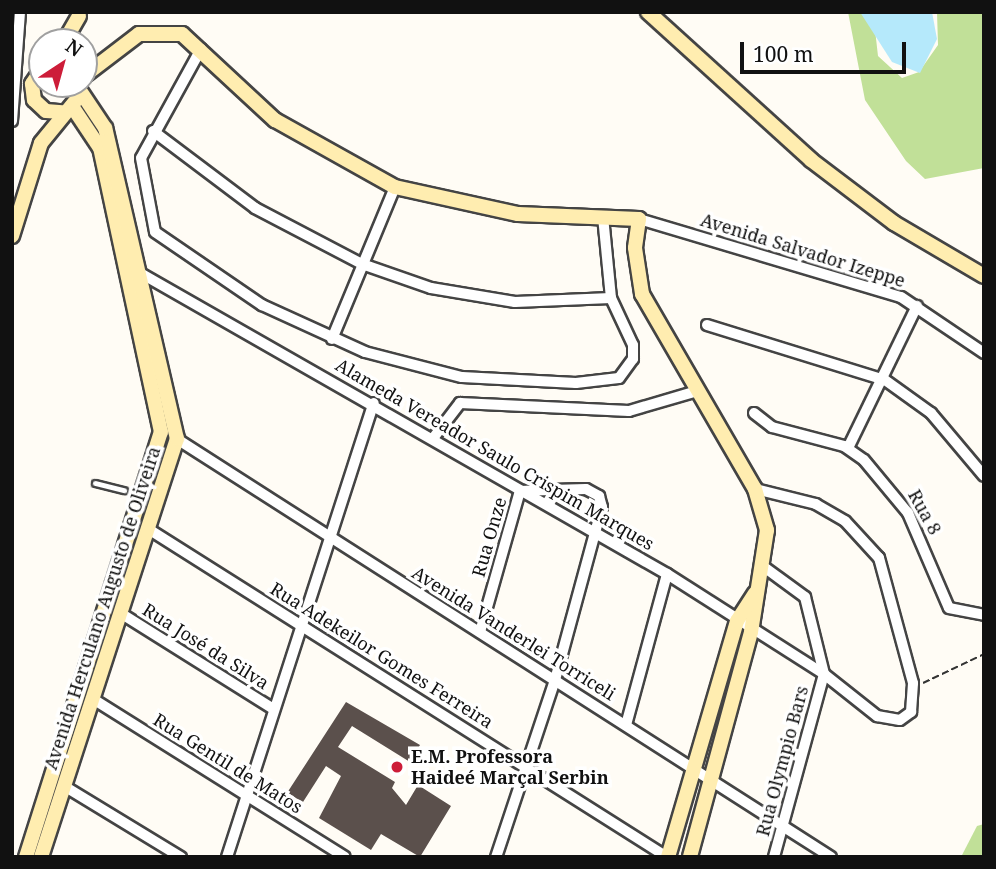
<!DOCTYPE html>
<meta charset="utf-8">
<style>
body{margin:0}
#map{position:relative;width:996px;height:869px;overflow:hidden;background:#fffcf5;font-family:"Noto Serif",serif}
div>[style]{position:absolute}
.forest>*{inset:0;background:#c1e098}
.water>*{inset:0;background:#b5e9fb}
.building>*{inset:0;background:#5b504c}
.path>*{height:2px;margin-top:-1px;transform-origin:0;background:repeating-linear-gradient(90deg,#333 0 7px,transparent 0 10.5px)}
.roads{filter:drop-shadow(2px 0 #444) drop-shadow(-2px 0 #444) drop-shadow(0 2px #444) drop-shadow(0 -2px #444)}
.lane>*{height:5px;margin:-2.5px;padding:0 2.5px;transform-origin:2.5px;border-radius:2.5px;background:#fff}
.street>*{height:10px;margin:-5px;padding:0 5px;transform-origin:5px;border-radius:5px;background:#fff}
.secondary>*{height:14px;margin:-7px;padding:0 7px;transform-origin:7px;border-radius:7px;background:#ffedb0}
.dots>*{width:19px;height:19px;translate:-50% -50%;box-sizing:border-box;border:4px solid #fff;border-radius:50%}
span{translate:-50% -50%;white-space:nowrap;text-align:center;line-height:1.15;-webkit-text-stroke:7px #fff;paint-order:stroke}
.street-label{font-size:18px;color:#111}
.poi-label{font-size:18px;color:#111;font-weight:700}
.left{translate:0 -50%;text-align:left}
.frame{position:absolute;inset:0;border:14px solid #111;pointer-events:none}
.north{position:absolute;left:28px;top:28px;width:70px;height:70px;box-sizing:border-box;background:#fff;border:2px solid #a0a0a0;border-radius:50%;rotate:36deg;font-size:19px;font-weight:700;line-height:28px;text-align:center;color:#111}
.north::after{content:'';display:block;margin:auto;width:24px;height:32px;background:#cd1d39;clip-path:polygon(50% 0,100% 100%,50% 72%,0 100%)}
.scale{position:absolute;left:740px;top:42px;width:166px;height:32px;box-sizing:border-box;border:4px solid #111;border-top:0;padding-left:9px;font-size:21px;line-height:24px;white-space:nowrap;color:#111;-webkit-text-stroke:5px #fff;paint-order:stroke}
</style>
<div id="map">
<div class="forest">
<div style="clip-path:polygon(848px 12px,873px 12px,878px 56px,902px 78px,919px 72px,938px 45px,937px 12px,984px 12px,984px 168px,925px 179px,906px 161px,865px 100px)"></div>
<div style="clip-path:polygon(984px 824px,984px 857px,961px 857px,977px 826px)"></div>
</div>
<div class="water">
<div style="clip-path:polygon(860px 12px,932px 12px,937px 39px,920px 73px,892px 62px)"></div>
</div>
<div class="building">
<div style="clip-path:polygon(346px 702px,420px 745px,410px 762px,352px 726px,338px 747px,395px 782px,392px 788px,406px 805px,418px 785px,451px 806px,420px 857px,381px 834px,371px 850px,319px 818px,341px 776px,326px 766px,303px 802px,287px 793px)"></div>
</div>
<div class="path">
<div style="left:923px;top:683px;width:68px;rotate:-25.4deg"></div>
</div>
<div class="roads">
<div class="lane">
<div style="left:95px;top:483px;width:30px;rotate:14deg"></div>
</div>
<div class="street">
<div style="left:201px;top:49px;width:124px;rotate:118.8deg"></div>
<div style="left:141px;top:158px;width:75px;rotate:79.3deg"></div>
<div style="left:155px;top:232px;width:130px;rotate:34.3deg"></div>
<div style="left:262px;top:305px;width:113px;rotate:24.5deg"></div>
<div style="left:365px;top:352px;width:100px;rotate:14.5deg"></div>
<div style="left:462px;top:377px;width:114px;rotate:3deg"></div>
<div style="left:576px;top:383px;width:43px;rotate:-6.6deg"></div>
<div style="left:619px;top:378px;width:24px;rotate:-54deg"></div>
<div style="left:633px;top:359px;width:14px;rotate:-90deg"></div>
<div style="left:633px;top:345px;width:52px;rotate:-115.1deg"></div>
<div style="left:611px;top:298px;width:82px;rotate:-95.6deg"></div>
<div style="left:12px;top:121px;width:109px;rotate:-85.8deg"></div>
<div style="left:153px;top:131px;width:128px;rotate:37deg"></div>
<div style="left:255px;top:208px;width:121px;rotate:27.6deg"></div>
<div style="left:362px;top:264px;width:73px;rotate:19.2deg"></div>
<div style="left:431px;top:288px;width:85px;rotate:9.5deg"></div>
<div style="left:515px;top:302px;width:96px;rotate:-2.4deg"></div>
<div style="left:639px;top:219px;width:273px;rotate:16.6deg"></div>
<div style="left:901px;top:297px;width:100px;rotate:34deg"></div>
<div style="left:142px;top:274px;width:605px;rotate:29.74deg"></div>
<div style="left:667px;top:574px;width:186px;rotate:32.5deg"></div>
<div style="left:824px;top:674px;width:68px;rotate:38.4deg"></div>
<div style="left:877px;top:716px;width:23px;rotate:10deg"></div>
<div style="left:900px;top:720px;width:14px;rotate:-36deg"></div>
<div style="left:911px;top:712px;width:29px;rotate:-86deg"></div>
<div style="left:913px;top:683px;width:130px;rotate:-105.2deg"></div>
<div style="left:879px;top:558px;width:50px;rotate:-132.6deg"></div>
<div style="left:845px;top:521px;width:34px;rotate:-150deg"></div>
<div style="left:816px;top:504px;width:63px;rotate:-166.2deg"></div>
<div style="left:707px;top:325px;width:186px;rotate:17.2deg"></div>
<div style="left:885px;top:380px;width:57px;rotate:35.7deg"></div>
<div style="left:931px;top:413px;width:82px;rotate:49.9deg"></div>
<div style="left:332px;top:339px;width:165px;rotate:-67.5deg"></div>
<div style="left:754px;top:413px;width:23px;rotate:38deg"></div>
<div style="left:772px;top:427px;width:74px;rotate:14.8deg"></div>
<div style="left:844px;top:446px;width:24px;rotate:35deg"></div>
<div style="left:864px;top:460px;width:69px;rotate:50.3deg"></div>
<div style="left:908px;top:513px;width:103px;rotate:66.7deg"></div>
<div style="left:949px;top:608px;width:36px;rotate:11deg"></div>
<div style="left:434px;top:437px;width:43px;rotate:-52.6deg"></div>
<div style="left:460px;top:403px;width:169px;rotate:2.7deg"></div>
<div style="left:629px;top:411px;width:68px;rotate:-16.3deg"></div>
<div style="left:177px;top:439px;width:776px;rotate:32.58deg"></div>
<div style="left:848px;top:448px;width:158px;rotate:-64.1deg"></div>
<div style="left:150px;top:530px;width:612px;rotate:32.31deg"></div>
<div style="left:764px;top:567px;width:51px;rotate:36.2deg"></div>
<div style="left:805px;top:597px;width:79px;rotate:76.1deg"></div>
<div style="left:824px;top:674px;width:190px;rotate:105.3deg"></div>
<div style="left:122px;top:614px;width:177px;rotate:32.1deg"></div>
<div style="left:480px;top:632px;width:147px;rotate:-74.2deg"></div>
<div style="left:520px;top:491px;width:66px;rotate:-1.7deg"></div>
<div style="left:586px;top:489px;width:15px;rotate:28deg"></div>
<div style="left:599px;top:496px;width:11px;rotate:75deg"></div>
<div style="left:602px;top:507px;width:179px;rotate:105.2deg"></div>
<div style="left:555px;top:680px;width:187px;rotate:108.4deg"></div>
<div style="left:93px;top:699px;width:297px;rotate:32.1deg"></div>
<div style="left:626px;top:725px;width:156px;rotate:-74.8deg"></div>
<div style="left:64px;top:786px;width:137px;rotate:31.3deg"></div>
<div style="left:227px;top:857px;width:477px;rotate:-72.1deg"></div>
</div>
<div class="secondary">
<div style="left:648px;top:12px;width:220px;rotate:42.2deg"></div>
<div style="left:811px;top:160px;width:104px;rotate:37.2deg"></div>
<div style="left:894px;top:223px;width:104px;rotate:30.5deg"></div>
<div style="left:64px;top:42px;width:30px;rotate:-60deg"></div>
<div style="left:42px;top:69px;width:18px;rotate:124deg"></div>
<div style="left:32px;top:84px;width:16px;rotate:83deg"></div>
<div style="left:34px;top:100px;width:16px;rotate:43deg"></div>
<div style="left:46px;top:111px;width:16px;rotate:4deg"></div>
<div style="left:84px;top:76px;width:69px;rotate:-37.4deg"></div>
<div style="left:139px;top:34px;width:43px"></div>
<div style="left:182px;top:34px;width:127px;rotate:42.8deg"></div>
<div style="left:275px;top:120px;width:137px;rotate:29.2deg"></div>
<div style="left:395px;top:187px;width:126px;rotate:12.4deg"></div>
<div style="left:518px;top:214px;width:121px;rotate:2.4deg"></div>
<div style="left:639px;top:219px;width:29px;rotate:98deg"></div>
<div style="left:635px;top:248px;width:47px;rotate:81.3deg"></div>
<div style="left:642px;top:294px;width:225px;rotate:59.9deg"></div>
<div style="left:755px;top:489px;width:43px;rotate:73.7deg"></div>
<div style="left:767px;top:530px;width:103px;rotate:98.9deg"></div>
<div style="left:751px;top:632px;width:233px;rotate:105.2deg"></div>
<div style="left:12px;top:236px;width:97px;rotate:-72.7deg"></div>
<div style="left:41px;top:143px;width:57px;rotate:-50.7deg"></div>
<div style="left:26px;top:857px;width:446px;rotate:-72.4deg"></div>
<div style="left:161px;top:432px;width:290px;rotate:-102.1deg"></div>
<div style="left:100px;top:148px;width:50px;rotate:-123.7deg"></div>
<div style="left:41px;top:857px;width:440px;rotate:-72deg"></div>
<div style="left:177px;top:439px;width:319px;rotate:-103deg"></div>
<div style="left:105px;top:128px;width:47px;rotate:-123.7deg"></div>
<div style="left:668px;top:857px;width:246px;rotate:-73.7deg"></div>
<div style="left:737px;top:621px;width:33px;rotate:-57deg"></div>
</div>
</div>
<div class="dots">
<div style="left:397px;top:767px;background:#cd1d39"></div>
</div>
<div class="street-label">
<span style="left:803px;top:250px;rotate:17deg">Avenida Salvador Izeppe</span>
<span style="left:495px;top:454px;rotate:30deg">Alameda Vereador Saulo Crispim Marques</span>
<span style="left:925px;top:512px;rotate:61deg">Rua 8</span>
<span style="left:489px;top:537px;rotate:-74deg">Rua Onze</span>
<span style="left:102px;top:608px;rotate:-72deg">Avenida Herculano Augusto de Oliveira</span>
<span style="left:514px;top:633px;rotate:32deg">Avenida Vanderlei Torriceli</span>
<span style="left:206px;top:646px;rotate:32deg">Rua José da Silva</span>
<span style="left:382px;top:655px;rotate:32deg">Rua Adekeilor Gomes Ferreira</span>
<span style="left:782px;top:761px;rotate:-75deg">Rua Olympio Bars</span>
<span style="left:228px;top:763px;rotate:32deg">Rua Gentil de Matos</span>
</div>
<div class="poi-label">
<span class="left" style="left:411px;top:767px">E.M. Professora<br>Haideé Marçal Serbin</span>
</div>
<div class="frame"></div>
<div class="north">N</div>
<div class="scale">100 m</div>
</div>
